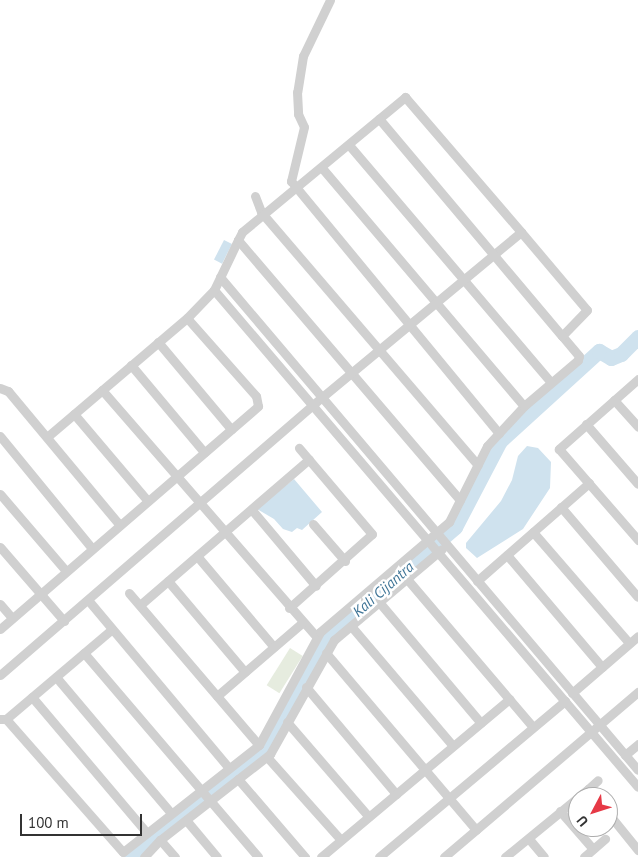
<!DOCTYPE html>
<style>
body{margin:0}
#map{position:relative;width:638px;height:857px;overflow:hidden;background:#fff;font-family:"PT Sans",sans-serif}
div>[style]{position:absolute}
.green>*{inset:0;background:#e6ecdf;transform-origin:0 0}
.water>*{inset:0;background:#cfe2ee;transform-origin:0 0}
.river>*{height:15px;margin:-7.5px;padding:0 7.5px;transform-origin:7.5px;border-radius:7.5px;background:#cfe2ee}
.minor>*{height:9px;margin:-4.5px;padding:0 4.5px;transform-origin:4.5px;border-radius:4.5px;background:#d0d0d0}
span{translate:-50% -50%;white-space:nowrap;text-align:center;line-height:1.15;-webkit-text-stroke:5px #fff;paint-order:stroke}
.water-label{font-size:15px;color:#3f7597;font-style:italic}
.north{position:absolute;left:568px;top:787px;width:50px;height:50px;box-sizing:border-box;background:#fff;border:1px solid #adadad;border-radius:50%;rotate:230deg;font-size:14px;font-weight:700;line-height:20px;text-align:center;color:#333}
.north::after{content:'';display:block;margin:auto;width:18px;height:22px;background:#e63946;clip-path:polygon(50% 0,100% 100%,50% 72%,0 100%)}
.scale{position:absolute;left:20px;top:814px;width:122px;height:22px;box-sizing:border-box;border:2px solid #333;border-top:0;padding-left:6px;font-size:15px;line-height:18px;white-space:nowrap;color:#333;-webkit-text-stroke:4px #fff;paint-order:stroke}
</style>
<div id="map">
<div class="green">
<div style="left:290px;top:648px;width:15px;height:44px;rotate:32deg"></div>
</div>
<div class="water">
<div style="left:224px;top:240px;width:9px;height:22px;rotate:27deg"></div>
<div style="clip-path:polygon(527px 446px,538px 448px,551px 462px,550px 488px,523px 529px,477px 558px,466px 548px,466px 543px,501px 501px,512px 480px,518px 456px)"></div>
<div style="clip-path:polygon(294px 479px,322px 512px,302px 530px,297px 528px,292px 532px,283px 529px,274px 519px,257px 509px)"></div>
</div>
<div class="river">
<div style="left:130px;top:857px;width:176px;rotate:-38.6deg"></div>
<div style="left:268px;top:747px;width:97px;rotate:-63.2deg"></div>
<div style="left:312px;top:660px;width:35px;rotate:-53deg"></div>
<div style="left:333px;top:632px;width:161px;rotate:-40.7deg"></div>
<div style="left:455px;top:527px;width:97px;rotate:-62.4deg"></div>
<div style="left:500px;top:441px;width:134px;rotate:-42.3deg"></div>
<div style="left:599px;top:351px;width:14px;rotate:30deg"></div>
<div style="left:611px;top:358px;width:11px;rotate:-22deg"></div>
<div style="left:621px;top:354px;width:24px;rotate:-45deg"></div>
</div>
<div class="minor">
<div style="left:330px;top:0;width:62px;rotate:115.7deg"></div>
<div style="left:303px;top:56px;width:36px;rotate:99deg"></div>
<div style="left:297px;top:92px;width:22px;rotate:87deg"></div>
<div style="left:298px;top:114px;width:14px;rotate:65deg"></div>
<div style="left:304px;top:127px;width:56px;rotate:103.5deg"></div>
<div style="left:291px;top:181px;width:327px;rotate:50.5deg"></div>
<div style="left:349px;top:145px;width:311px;rotate:49.6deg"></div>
<div style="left:322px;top:168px;width:312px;rotate:49.7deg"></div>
<div style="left:255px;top:196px;width:17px;rotate:69deg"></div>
<div style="left:261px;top:212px;width:333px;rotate:49.4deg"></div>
<div style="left:220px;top:277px;width:646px;rotate:49.71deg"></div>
<div style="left:214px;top:290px;width:653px;rotate:49.53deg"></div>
<div style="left:158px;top:342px;width:114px;rotate:50deg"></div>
<div style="left:131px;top:365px;width:114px;rotate:50deg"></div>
<div style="left:638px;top:379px;width:106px;rotate:138.5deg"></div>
<div style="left:559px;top:449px;width:121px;rotate:49deg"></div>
<div style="left:0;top:388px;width:9px;rotate:21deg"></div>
<div style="left:8px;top:391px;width:173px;rotate:50.2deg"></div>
<div style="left:102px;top:390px;width:327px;rotate:49deg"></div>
<div style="left:614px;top:400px;width:36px;rotate:48deg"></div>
<div style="left:74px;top:414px;width:113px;rotate:49.7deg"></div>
<div style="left:586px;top:424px;width:79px;rotate:49.1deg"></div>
<div style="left:0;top:436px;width:144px;rotate:50.7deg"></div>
<div style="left:47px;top:437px;width:184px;rotate:-40.4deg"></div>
<div style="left:187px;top:318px;width:39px;rotate:-46deg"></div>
<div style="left:214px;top:290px;width:55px;rotate:-64.4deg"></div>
<div style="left:0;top:494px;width:101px;rotate:49.4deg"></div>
<div style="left:460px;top:500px;width:342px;rotate:-130.5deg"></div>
<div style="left:238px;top:240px;width:9px;rotate:-63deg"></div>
<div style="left:242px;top:232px;width:212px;rotate:-39.6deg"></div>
<div style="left:405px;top:97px;width:178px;rotate:49.3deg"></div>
<div style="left:561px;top:507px;width:118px;rotate:49.5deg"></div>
<div style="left:252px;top:510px;width:99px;rotate:49.9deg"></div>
<div style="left:313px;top:524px;width:49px;rotate:49.1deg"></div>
<div style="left:533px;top:532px;width:147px;rotate:49.1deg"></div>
<div style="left:0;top:547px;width:98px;rotate:49.1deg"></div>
<div style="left:507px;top:555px;width:147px;rotate:49.7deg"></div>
<div style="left:197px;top:556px;width:119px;rotate:49.8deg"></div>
<div style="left:407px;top:579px;width:194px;rotate:49.6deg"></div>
<div style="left:168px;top:581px;width:119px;rotate:49.8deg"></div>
<div style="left:477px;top:581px;width:149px;rotate:-41.2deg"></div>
<div style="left:129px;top:593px;width:200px;rotate:49.5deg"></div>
<div style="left:88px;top:600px;width:219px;rotate:50deg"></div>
<div style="left:379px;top:602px;width:158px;rotate:49.9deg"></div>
<div style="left:0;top:604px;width:18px;rotate:49deg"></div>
<div style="left:140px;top:605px;width:223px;rotate:-40.8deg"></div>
<div style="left:289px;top:608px;width:111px;rotate:-41.7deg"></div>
<div style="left:372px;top:534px;width:113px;rotate:-130.3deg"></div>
<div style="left:351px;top:626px;width:157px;rotate:49.6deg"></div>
<div style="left:0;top:629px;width:341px;rotate:-40.8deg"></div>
<div style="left:258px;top:406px;width:10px;rotate:-101deg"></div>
<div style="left:256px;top:396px;width:104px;rotate:-131.5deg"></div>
<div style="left:84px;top:653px;width:268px;rotate:49.5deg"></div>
<div style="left:326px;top:653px;width:232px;rotate:49.7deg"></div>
<div style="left:0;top:675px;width:424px;rotate:-40.8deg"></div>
<div style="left:321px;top:398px;width:260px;rotate:-39.7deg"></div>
<div style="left:521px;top:232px;width:102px;rotate:49.8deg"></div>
<div style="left:587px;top:310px;width:36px;rotate:134deg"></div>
<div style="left:56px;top:677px;width:178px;rotate:49.8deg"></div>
<div style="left:306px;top:687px;width:140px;rotate:49.9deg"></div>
<div style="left:572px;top:693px;width:87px;rotate:-40.8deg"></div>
<div style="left:217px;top:696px;width:112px;rotate:-40.7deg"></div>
<div style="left:32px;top:697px;width:177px;rotate:49.8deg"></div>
<div style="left:0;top:719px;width:6px"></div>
<div style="left:6px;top:719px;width:139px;rotate:-40.3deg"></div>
<div style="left:6px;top:719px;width:177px;rotate:48.7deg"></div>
<div style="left:123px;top:852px;width:173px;rotate:-38.2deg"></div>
<div style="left:259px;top:745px;width:128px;rotate:-61.6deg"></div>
<div style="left:320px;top:632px;width:170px;rotate:-40.5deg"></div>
<div style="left:449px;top:522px;width:85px;rotate:-63.4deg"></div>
<div style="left:487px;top:446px;width:54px;rotate:-47.2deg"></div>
<div style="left:524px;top:406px;width:71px;rotate:-40.4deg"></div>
<div style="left:578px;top:360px;width:4px;rotate:-76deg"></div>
<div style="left:579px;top:356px;width:26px;rotate:-130deg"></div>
<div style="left:562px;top:336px;width:284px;rotate:-130.1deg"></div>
<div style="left:287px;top:722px;width:125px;rotate:49.2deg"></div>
<div style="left:625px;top:755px;width:17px;rotate:-40deg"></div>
<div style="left:267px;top:757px;width:111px;rotate:48.3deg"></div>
<div style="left:238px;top:779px;width:103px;rotate:49.3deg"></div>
<div style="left:588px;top:789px;width:13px;rotate:-42deg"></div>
<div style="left:560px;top:811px;width:50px;rotate:49deg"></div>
<div style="left:608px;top:813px;width:48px;rotate:51deg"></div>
<div style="left:186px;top:820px;width:48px;rotate:50deg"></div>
<div style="left:529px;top:839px;width:23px;rotate:50deg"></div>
<div style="left:144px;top:857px;width:23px;rotate:-47deg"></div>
<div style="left:175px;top:857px;width:23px;rotate:-131deg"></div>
<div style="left:160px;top:840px;width:140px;rotate:-38deg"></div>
<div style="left:270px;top:754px;width:131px;rotate:-60.7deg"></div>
<div style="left:334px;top:640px;width:141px;rotate:-40.1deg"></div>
<div style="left:321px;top:857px;width:246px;rotate:-40deg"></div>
<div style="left:379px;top:857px;width:243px;rotate:-40deg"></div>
<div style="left:444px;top:857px;width:255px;rotate:-40.4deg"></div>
<div style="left:505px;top:857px;width:107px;rotate:-39.3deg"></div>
<div style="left:588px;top:789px;width:11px;rotate:49deg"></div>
<div style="left:584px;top:857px;width:28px;rotate:-41deg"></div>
</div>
<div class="water-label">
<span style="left:383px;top:589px;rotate:-41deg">Kali Cijantra</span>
</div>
<div class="north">U</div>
<div class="scale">100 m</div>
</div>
